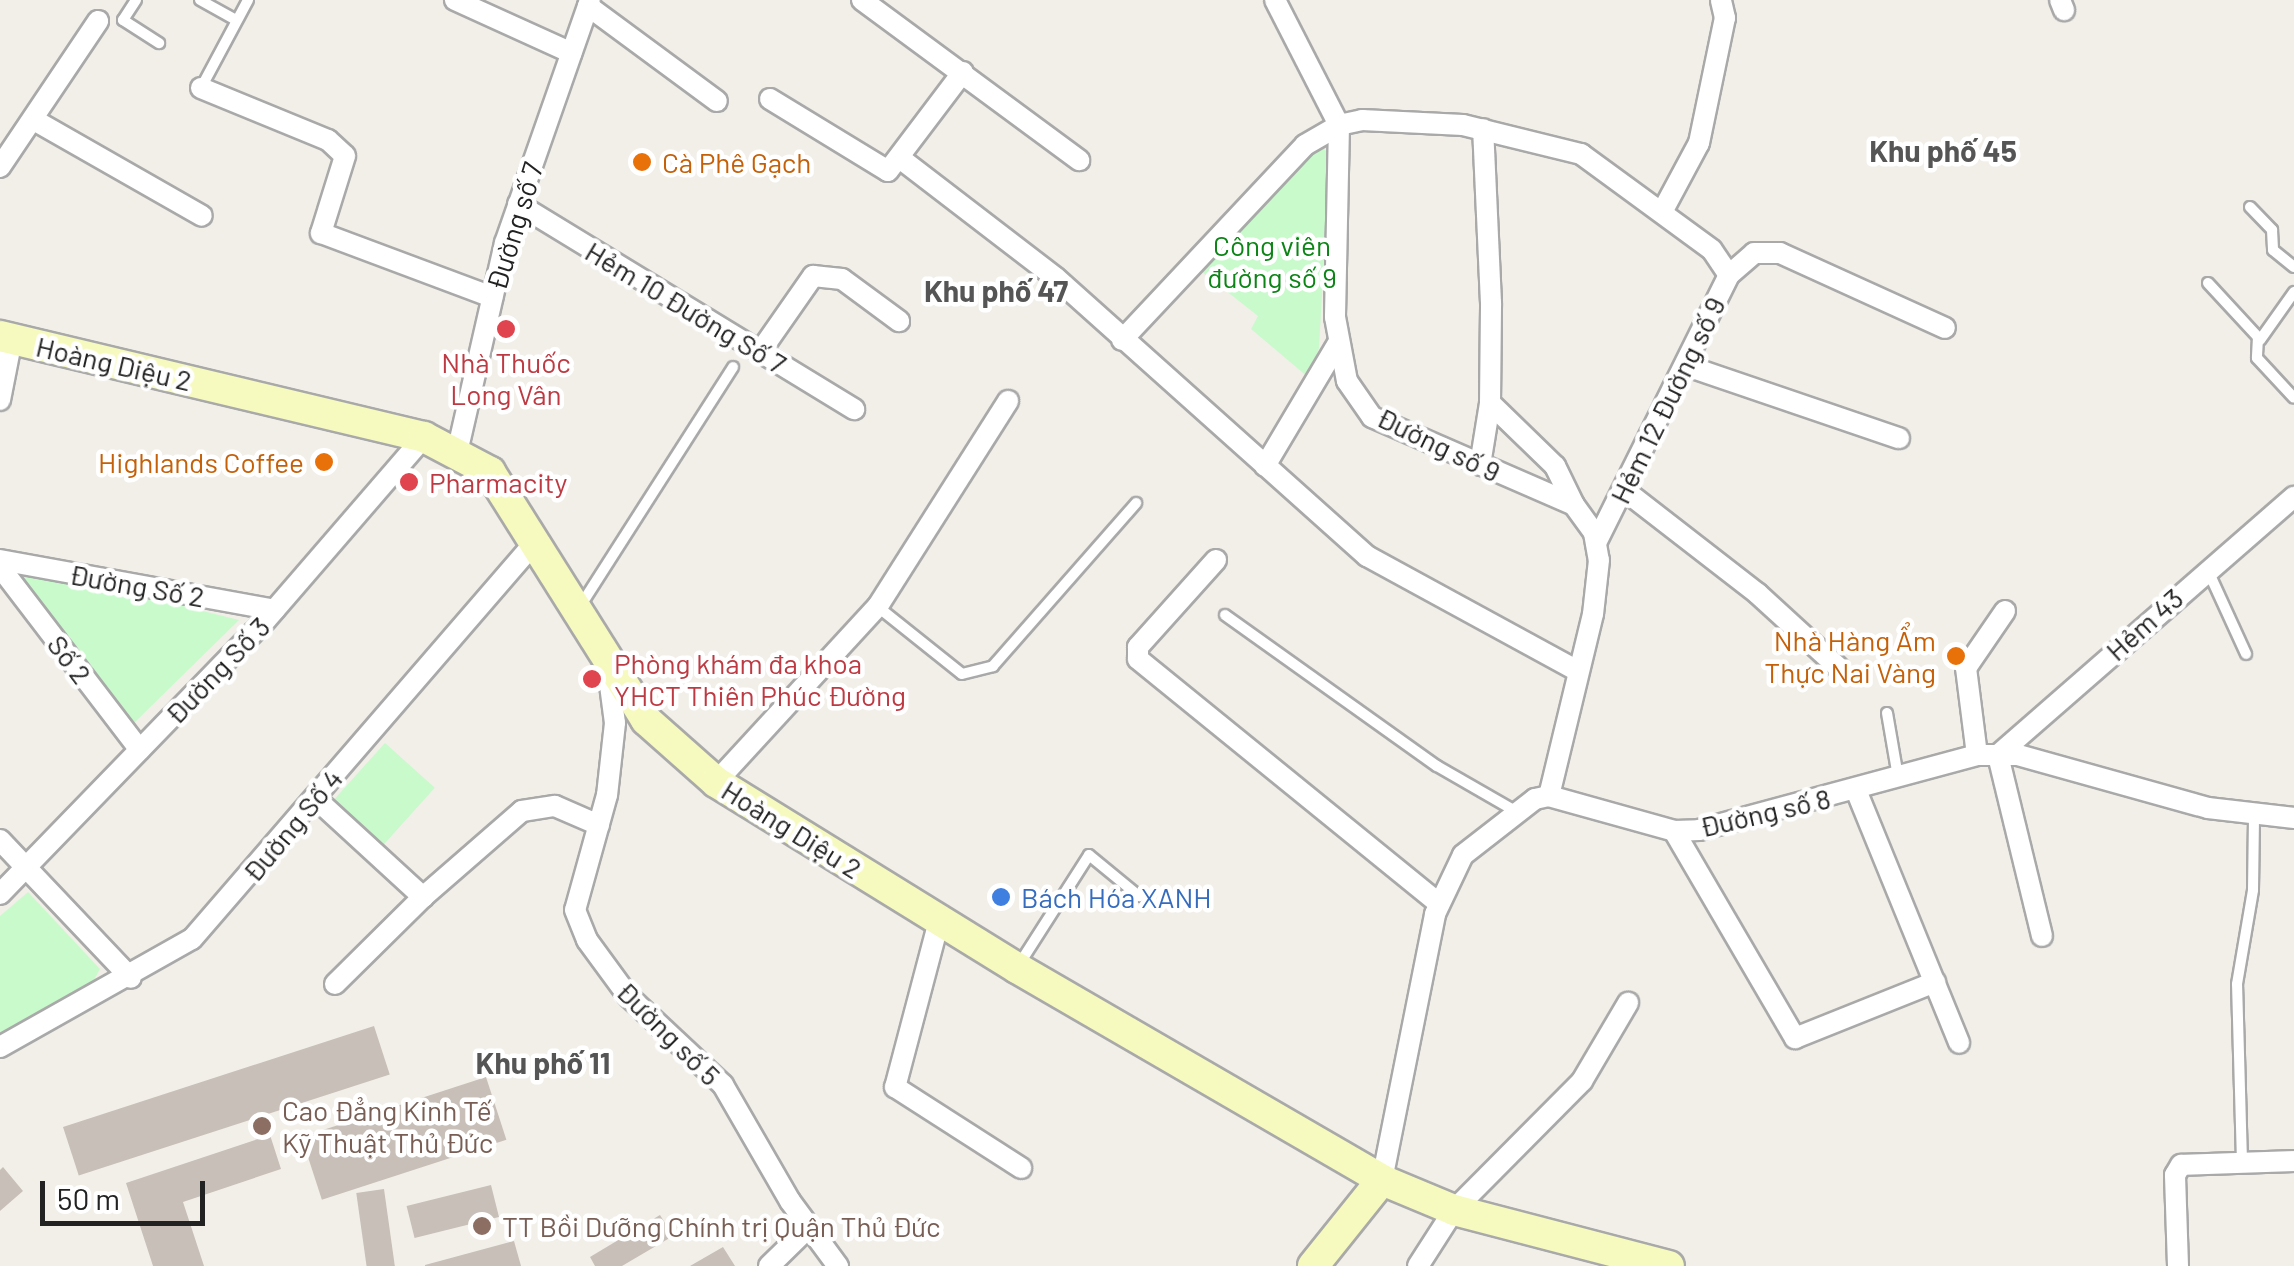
<!DOCTYPE html>
<meta charset="utf-8">
<style>
body{margin:0}
#map{position:relative;width:2294px;height:1266px;overflow:hidden;background:#f2efe9;font-family:Barlow,sans-serif}
div>[style]{position:absolute}
.park>*{inset:0;background:#c8facc;transform-origin:0 0}
.building>*{inset:0;background:#c7bfb8;transform-origin:0 0}
.roads{filter:drop-shadow(2px 0 #a9a9a9) drop-shadow(-2px 0 #a9a9a9) drop-shadow(0 2px #a9a9a9) drop-shadow(0 -2px #a9a9a9)}
.lane>*{height:10px;margin:-5px;padding:0 5px;transform-origin:5px;border-radius:5px;background:#fff}
.street>*{height:20px;margin:-10px;padding:0 10px;transform-origin:10px;border-radius:10px;background:#fff}
.secondary>*{height:30px;margin:-15px;padding:0 15px;transform-origin:15px;border-radius:15px;background:#f7fabf}
.dots>*{width:28px;height:28px;translate:-50% -50%;box-sizing:border-box;border:5px solid #fff;border-radius:50%}
span{translate:-50% -50%;white-space:nowrap;text-align:center;line-height:1.15;-webkit-text-stroke:9px #fff;paint-order:stroke}
.food-label{font-size:28px;color:#c56008}
.left{translate:0 -50%;text-align:left}
.right{translate:-100% -50%;text-align:right}
.street-label{font-size:28px;color:#222}
.park-label{font-size:28px;color:#0c8416}
.health-label{font-size:28px;color:#be3a42}
.shop-label{font-size:28px;color:#366cbe}
.education-label{font-size:28px;color:#785e54}
.neighbourhood-label{font-size:30px;color:#555;font-weight:700}
.scale{position:absolute;left:40px;top:1181px;width:165px;height:45px;box-sizing:border-box;border:5px solid #222;border-top:0;padding-left:12px;font-size:30px;line-height:35px;white-space:nowrap;color:#222;-webkit-text-stroke:8px #fff;paint-order:stroke}
</style>
<div id="map">
<div class="park">
<div style="clip-path:polygon(1322px 147px,1330px 155px,1319px 348px,1309px 378px,1251px 329px,1258px 316px,1197px 268px,1307px 149px)"></div>
<div style="clip-path:polygon(0 561px,239px 620px,130px 727px)"></div>
<div style="left:385px;top:743px;width:67px;height:80px;rotate:42deg"></div>
<div style="clip-path:polygon(28px 892px,100px 969px,90px 987px,0 1037px,0 916px)"></div>
</div>
<div class="building">
<div style="left:374px;top:1026px;width:51px;height:327px;rotate:72deg"></div>
<div style="left:486px;top:1077px;width:66px;height:194px;rotate:72deg"></div>
<div style="clip-path:polygon(270px 1135px,281px 1169px,183px 1202px,204px 1266px,153px 1266px,126px 1183px)"></div>
<div style="clip-path:polygon(3px 1167px,23px 1191px,0 1211px,0 1170px)"></div>
<div style="left:491px;top:1185px;width:33px;height:87px;rotate:76deg"></div>
<div style="left:384px;top:1189px;width:78px;height:28px;rotate:82deg"></div>
<div style="clip-path:polygon(660px 1215px,673px 1236px,622px 1266px,595px 1266px,590px 1257px)"></div>
<div style="clip-path:polygon(514px 1241px,521px 1266px,425px 1266px,425px 1265px)"></div>
<div style="clip-path:polygon(723px 1247px,735px 1266px,690px 1266px)"></div>
</div>
<div class="roads">
<div class="lane">
<div style="left:136px;top:0;width:24px;rotate:123deg"></div>
<div style="left:123px;top:20px;width:43px;rotate:32.6deg"></div>
<div style="left:200px;top:0;width:41px;rotate:29.1deg"></div>
<div style="left:201px;top:88px;width:100px;rotate:-61.9deg"></div>
<div style="left:2250px;top:207px;width:32px;rotate:46deg"></div>
<div style="left:2272px;top:230px;width:20px;rotate:87deg"></div>
<div style="left:2273px;top:250px;width:27px;rotate:39deg"></div>
<div style="left:2208px;top:283px;width:74px;rotate:47.2deg"></div>
<div style="left:2258px;top:337px;width:21px;rotate:93deg"></div>
<div style="left:2257px;top:358px;width:54px;rotate:47.2deg"></div>
<div style="left:2260px;top:340px;width:59px;rotate:-54.7deg"></div>
<div style="left:2209px;top:573px;width:89px;rotate:65.4deg"></div>
<div style="left:878px;top:607px;width:107px;rotate:38.6deg"></div>
<div style="left:962px;top:674px;width:32px;rotate:-14deg"></div>
<div style="left:993px;top:666px;width:217px;rotate:-48.7deg"></div>
<div style="left:579px;top:608px;width:286px;rotate:-57.4deg"></div>
<div style="left:1225px;top:615px;width:260px;rotate:35.5deg"></div>
<div style="left:1437px;top:766px;width:92px;rotate:29.9deg"></div>
<div style="left:1887px;top:713px;width:65px;rotate:80.2deg"></div>
<div style="left:1020px;top:963px;width:128px;rotate:-57.4deg"></div>
<div style="left:1089px;top:855px;width:65px;rotate:39.4deg"></div>
<div style="left:2242px;top:1162px;width:178px;rotate:-91.6deg"></div>
<div style="left:2237px;top:984px;width:95px;rotate:-80.3deg"></div>
<div style="left:2253px;top:890px;width:73px;rotate:-89.2deg"></div>
</div>
<div class="street">
<div style="left:455px;top:0;width:128px;rotate:24.4deg"></div>
<div style="left:862px;top:0;width:270px;rotate:36.4deg"></div>
<div style="left:1275px;top:0;width:140px;rotate:62.9deg"></div>
<div style="left:1339px;top:125px;width:192px;rotate:91.2deg"></div>
<div style="left:1335px;top:317px;width:65px;rotate:79.4deg"></div>
<div style="left:1347px;top:381px;width:44px;rotate:55.2deg"></div>
<div style="left:1372px;top:417px;width:220px;rotate:23.5deg"></div>
<div style="left:1574px;top:505px;width:34px;rotate:54deg"></div>
<div style="left:1594px;top:533px;width:27px;rotate:80deg"></div>
<div style="left:1599px;top:560px;width:54px;rotate:96.3deg"></div>
<div style="left:1593px;top:614px;width:187px;rotate:103.6deg"></div>
<div style="left:2060px;top:0;width:11px;rotate:68deg"></div>
<div style="left:588px;top:6px;width:160px;rotate:36.4deg"></div>
<div style="left:201px;top:88px;width:137px;rotate:22.3deg"></div>
<div style="left:328px;top:140px;width:23px;rotate:43deg"></div>
<div style="left:345px;top:156px;width:81px;rotate:107.3deg"></div>
<div style="left:321px;top:233px;width:183px;rotate:20.5deg"></div>
<div style="left:770px;top:99px;width:138px;rotate:31.4deg"></div>
<div style="left:888px;top:171px;width:124px;rotate:-52.9deg"></div>
<div style="left:34px;top:120px;width:193px;rotate:29.7deg"></div>
<div style="left:901px;top:159px;width:195px;rotate:37.5deg"></div>
<div style="left:1056px;top:278px;width:417px;rotate:41.8deg"></div>
<div style="left:1367px;top:556px;width:240px;rotate:28.6deg"></div>
<div style="left:0;top:167px;width:176px;rotate:-56.1deg"></div>
<div style="left:518px;top:204px;width:394px;rotate:31.4deg"></div>
<div style="left:1662px;top:212px;width:78px;rotate:-61.8deg"></div>
<div style="left:1699px;top:143px;width:128px;rotate:-78.3deg"></div>
<div style="left:1725px;top:18px;width:18px;rotate:-103deg"></div>
<div style="left:1729px;top:275px;width:33px;rotate:-41deg"></div>
<div style="left:1754px;top:253px;width:26px"></div>
<div style="left:1780px;top:253px;width:181px;rotate:24.4deg"></div>
<div style="left:1122px;top:340px;width:267px;rotate:-46.8deg"></div>
<div style="left:1305px;top:145px;width:39px;rotate:-30deg"></div>
<div style="left:1339px;top:125px;width:24px;rotate:-12deg"></div>
<div style="left:1362px;top:120px;width:101px;rotate:2.8deg"></div>
<div style="left:1463px;top:125px;width:122px;rotate:13.8deg"></div>
<div style="left:1581px;top:154px;width:162px;rotate:36.2deg"></div>
<div style="left:1712px;top:250px;width:30px;rotate:56deg"></div>
<div style="left:1729px;top:275px;width:299px;rotate:116.4deg"></div>
<div style="left:760px;top:352px;width:93px;rotate:-55.1deg"></div>
<div style="left:813px;top:276px;width:29px;rotate:6deg"></div>
<div style="left:842px;top:279px;width:71px;rotate:36.4deg"></div>
<div style="left:1687px;top:366px;width:224px;rotate:18.8deg"></div>
<div style="left:0;top:400px;width:62px;rotate:-78.9deg"></div>
<div style="left:1490px;top:403px;width:91px;rotate:44.1deg"></div>
<div style="left:1555px;top:466px;width:43px;rotate:64deg"></div>
<div style="left:456px;top:457px;width:220px;rotate:-77.1deg"></div>
<div style="left:505px;top:243px;width:257px;rotate:-70.7deg"></div>
<div style="left:1480px;top:465px;width:63px;rotate:-80.8deg"></div>
<div style="left:1490px;top:403px;width:100px;rotate:-89.4deg"></div>
<div style="left:1491px;top:303px;width:174px;rotate:-92.6deg"></div>
<div style="left:1265px;top:466px;width:143px;rotate:-59.3deg"></div>
<div style="left:1624px;top:490px;width:170px;rotate:37.8deg"></div>
<div style="left:1758px;top:594px;width:108px;rotate:42.4deg"></div>
<div style="left:0;top:560px;width:279px;rotate:10.3deg"></div>
<div style="left:1216px;top:560px;width:117px;rotate:131.9deg"></div>
<div style="left:1138px;top:647px;width:12px;rotate:90deg"></div>
<div style="left:1138px;top:659px;width:388px;rotate:39.1deg"></div>
<div style="left:0;top:567px;width:230px;rotate:52.6deg"></div>
<div style="left:608px;top:670px;width:53px;rotate:82.5deg"></div>
<div style="left:615px;top:723px;width:72px;rotate:96.3deg"></div>
<div style="left:607px;top:795px;width:119px;rotate:105.5deg"></div>
<div style="left:575px;top:910px;width:32px;rotate:68deg"></div>
<div style="left:587px;top:940px;width:69px;rotate:53.8deg"></div>
<div style="left:628px;top:996px;width:130px;rotate:43.1deg"></div>
<div style="left:723px;top:1085px;width:134px;rotate:60deg"></div>
<div style="left:790px;top:1201px;width:81px;rotate:53.6deg"></div>
<div style="left:1977px;top:755px;width:88px;rotate:-97.2deg"></div>
<div style="left:1966px;top:668px;width:69px;rotate:-55.6deg"></div>
<div style="left:716px;top:782px;width:239px;rotate:-47.4deg"></div>
<div style="left:878px;top:606px;width:243px;rotate:-57.6deg"></div>
<div style="left:1856px;top:790px;width:273px;rotate:67.8deg"></div>
<div style="left:315px;top:798px;width:147px;rotate:42.5deg"></div>
<div style="left:423px;top:897px;width:131px;rotate:-41deg"></div>
<div style="left:522px;top:811px;width:33px;rotate:-9deg"></div>
<div style="left:555px;top:806px;width:48px;rotate:23.4deg"></div>
<div style="left:1674px;top:831px;width:240px;rotate:59.7deg"></div>
<div style="left:1795px;top:1038px;width:151px;rotate:-21.8deg"></div>
<div style="left:0;top:840px;width:190px;rotate:46.5deg"></div>
<div style="left:0;top:894px;width:380px;rotate:-45.9deg"></div>
<div style="left:265px;top:621px;width:243px;rotate:-49.2deg"></div>
<div style="left:939px;top:921px;width:172px;rotate:104.8deg"></div>
<div style="left:895px;top:1087px;width:150px;rotate:32.7deg"></div>
<div style="left:2042px;top:936px;width:186px;rotate:-103.7deg"></div>
<div style="left:1998px;top:755px;width:393px;rotate:-41.1deg"></div>
<div style="left:335px;top:984px;width:124px;rotate:-44.7deg"></div>
<div style="left:0;top:1047px;width:220px;rotate:-29.4deg"></div>
<div style="left:192px;top:939px;width:525px;rotate:-49.17deg"></div>
<div style="left:1382px;top:1180px;width:271px;rotate:-78.7deg"></div>
<div style="left:1435px;top:914px;width:65px;rotate:-64.6deg"></div>
<div style="left:1463px;top:855px;width:91px;rotate:-37.9deg"></div>
<div style="left:1535px;top:799px;width:14px;rotate:-12deg"></div>
<div style="left:1549px;top:796px;width:130px;rotate:15.6deg"></div>
<div style="left:1674px;top:831px;width:25px;rotate:-2deg"></div>
<div style="left:1699px;top:830px;width:288px;rotate:-15.1deg"></div>
<div style="left:1977px;top:755px;width:41px"></div>
<div style="left:2018px;top:755px;width:197px;rotate:15.6deg"></div>
<div style="left:2208px;top:808px;width:87px;rotate:6.6deg"></div>
<div style="left:769px;top:1266px;width:56px;rotate:-44.3deg"></div>
<div style="left:1418px;top:1266px;width:67px;rotate:-57.3deg"></div>
<div style="left:1454px;top:1210px;width:182px;rotate:-45.2deg"></div>
<div style="left:1582px;top:1081px;width:91px;rotate:-59.5deg"></div>
<div style="left:2178px;top:1266px;width:91px;rotate:-91.9deg"></div>
<div style="left:2175px;top:1175px;width:12px;rotate:-59deg"></div>
<div style="left:2181px;top:1165px;width:113px;rotate:-2deg"></div>
</div>
<div class="secondary">
<div style="left:0;top:336px;width:436px;rotate:13.4deg"></div>
<div style="left:424px;top:437px;width:75px;rotate:27.9deg"></div>
<div style="left:490px;top:472px;width:293px;rotate:57.8deg"></div>
<div style="left:646px;top:720px;width:94px;rotate:41.5deg"></div>
<div style="left:716px;top:782px;width:354px;rotate:31.7deg"></div>
<div style="left:1017px;top:968px;width:422px;rotate:30.1deg"></div>
<div style="left:1382px;top:1180px;width:78px;rotate:22.6deg"></div>
<div style="left:1454px;top:1210px;width:222px;rotate:14.6deg"></div>
<div style="left:1313px;top:1266px;width:110px;rotate:-51.3deg"></div>
</div>
</div>
<div class="dots">
<div style="left:642px;top:162px;background:#e8710a"></div>
<div style="left:506px;top:329px;background:#e0444e"></div>
<div style="left:324px;top:462px;background:#e8710a"></div>
<div style="left:409px;top:482px;background:#e0444e"></div>
<div style="left:1956px;top:656px;background:#e8710a"></div>
<div style="left:592px;top:679px;background:#e0444e"></div>
<div style="left:1001px;top:897px;background:#3f7fe0"></div>
<div style="left:262px;top:1126px;background:#8d6e63"></div>
<div style="left:482px;top:1226px;background:#8d6e63"></div>
</div>
<div class="food-label">
<span class="left" style="left:662px;top:162px">Cà Phê Gạch</span>
<span class="right" style="left:304px;top:462px">Highlands Coffee</span>
<span class="right" style="left:1936px;top:656px">Nhà Hàng Ẩm<br>Thực Nai Vàng</span>
</div>
<div class="street-label">
<span style="left:514px;top:226px;rotate:-73deg">Đường số 7</span>
<span style="left:686px;top:307px;rotate:31deg">Hẻm 10 Đường Số 7</span>
<span style="left:114px;top:363px;rotate:13deg">Hoàng Diệu 2</span>
<span style="left:1667px;top:400px;rotate:-64deg">Hẻm 12 Đường số 9</span>
<span style="left:1439px;top:444px;rotate:26deg">Đường số 9</span>
<span style="left:137px;top:585px;rotate:10deg">Đường Số 2</span>
<span style="left:2144px;top:624px;rotate:-42deg">Hẻm 43</span>
<span style="left:70px;top:659px;rotate:53deg">Số 2</span>
<span style="left:217px;top:670px;rotate:-46deg">Đường Số 3</span>
<span style="left:1765px;top:812px;rotate:-13deg">Đường số 8</span>
<span style="left:292px;top:825px;rotate:-50deg">Đường Số 4</span>
<span style="left:792px;top:829px;rotate:32deg">Hoàng Diệu 2</span>
<span style="left:669px;top:1033px;rotate:45deg">Đường số 5</span>
</div>
<div class="park-label">
<span style="left:1272px;top:261px">Công viên<br>đường số 9</span>
</div>
<div class="health-label">
<span style="left:506px;top:378px">Nhà Thuốc<br>Long Vân</span>
<span class="left" style="left:429px;top:482px">Pharmacity</span>
<span class="left" style="left:614px;top:679px">Phòng khám đa khoa<br>YHCT Thiên Phúc Đường</span>
</div>
<div class="shop-label">
<span class="left" style="left:1021px;top:897px">Bách Hóa XANH</span>
</div>
<div class="education-label">
<span class="left" style="left:282px;top:1126px">Cao Đẳng Kinh Tế<br>Kỹ Thuật Thủ Đức</span>
<span class="left" style="left:502px;top:1226px">TT Bồi Dưỡng Chính trị Quận Thủ Đức</span>
</div>
<div class="neighbourhood-label">
<span style="left:1943px;top:150px">Khu phố 45</span>
<span style="left:996px;top:290px">Khu phố 47</span>
<span style="left:543px;top:1062px">Khu phố 11</span>
</div>
<div class="scale">50 m</div>
</div>
